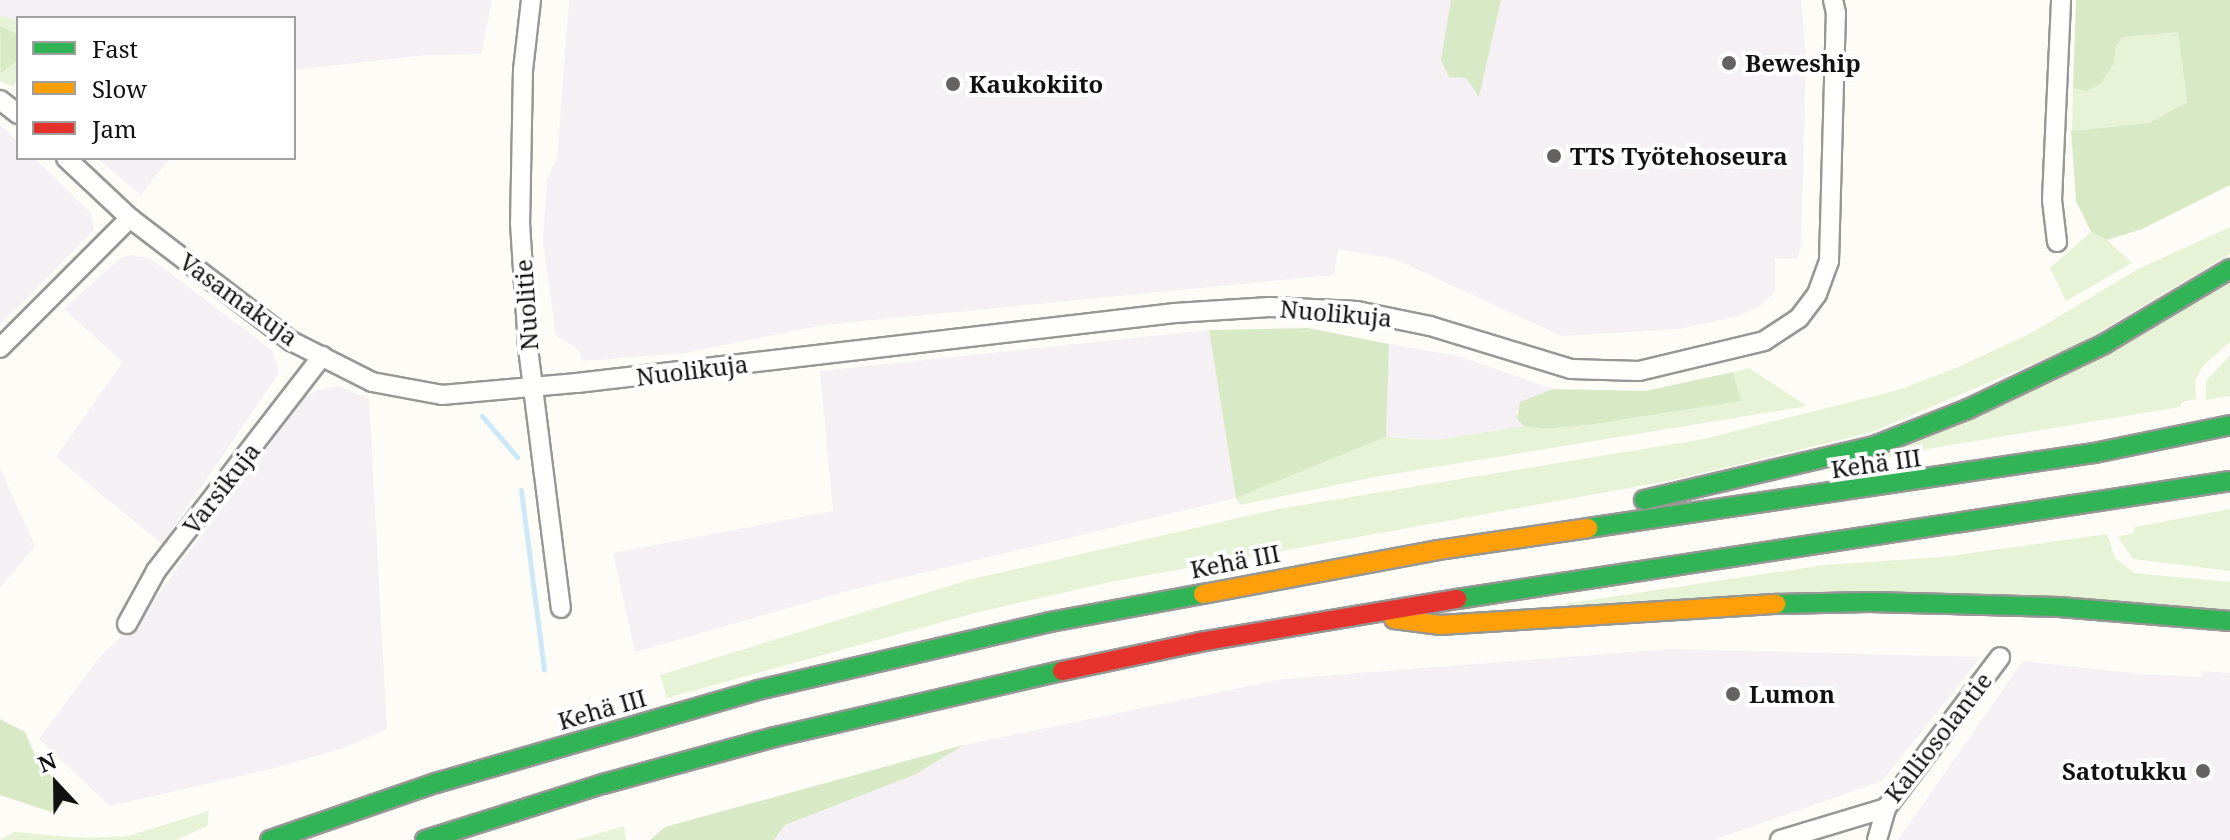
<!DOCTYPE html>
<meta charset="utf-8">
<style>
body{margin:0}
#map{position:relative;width:2230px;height:840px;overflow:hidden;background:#fdfcf7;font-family:"Noto Serif",serif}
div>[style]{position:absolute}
.industrial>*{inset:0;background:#f5f0f3}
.green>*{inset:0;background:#e7f3d7}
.forest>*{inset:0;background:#d8eac5}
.stream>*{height:5px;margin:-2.5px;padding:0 2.5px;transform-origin:2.5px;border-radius:2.5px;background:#cde8f7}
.roads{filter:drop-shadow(2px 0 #979795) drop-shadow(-2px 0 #979795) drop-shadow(0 2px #979795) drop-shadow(0 -2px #979795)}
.street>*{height:18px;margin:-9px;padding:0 9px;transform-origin:9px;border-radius:9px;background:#fffffe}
.fast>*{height:18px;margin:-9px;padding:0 9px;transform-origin:9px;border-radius:9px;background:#30b455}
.slow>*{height:18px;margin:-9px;padding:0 9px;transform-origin:9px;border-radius:9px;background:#ff9f0a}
.jam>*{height:18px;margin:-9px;padding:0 9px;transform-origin:9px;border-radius:9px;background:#e5322d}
.dots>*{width:22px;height:22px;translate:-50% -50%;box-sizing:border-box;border:4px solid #fff;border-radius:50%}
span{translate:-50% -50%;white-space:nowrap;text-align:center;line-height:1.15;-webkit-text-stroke:8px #fff;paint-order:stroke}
.poi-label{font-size:24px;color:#111;font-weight:700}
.left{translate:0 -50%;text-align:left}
.right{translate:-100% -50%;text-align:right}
.street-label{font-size:24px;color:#111}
.legend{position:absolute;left:16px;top:16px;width:280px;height:144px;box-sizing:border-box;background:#fff;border:2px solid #a0a0a0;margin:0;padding:10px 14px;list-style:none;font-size:24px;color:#111}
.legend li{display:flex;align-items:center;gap:16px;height:40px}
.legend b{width:40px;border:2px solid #a0a0a0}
.north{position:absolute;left:16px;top:744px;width:80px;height:80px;-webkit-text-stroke:6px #fff;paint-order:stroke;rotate:338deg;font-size:22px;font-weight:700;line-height:32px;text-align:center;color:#111}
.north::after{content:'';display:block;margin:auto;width:28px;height:36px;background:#111;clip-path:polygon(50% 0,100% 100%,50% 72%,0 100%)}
</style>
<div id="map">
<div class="industrial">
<div style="clip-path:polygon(0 0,492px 0,481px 54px,427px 55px,294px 70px,294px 18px,18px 18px,18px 21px,0 15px)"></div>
<div style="clip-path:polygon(569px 0,1801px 0,1806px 57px,1801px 246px,1797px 259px,1775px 258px,1775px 291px,1761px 305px,1739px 316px,1680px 329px,1561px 336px,1395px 259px,1338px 249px,1334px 275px,823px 325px,684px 353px,583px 361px,578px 349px,556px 336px,543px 242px,547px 180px,557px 158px)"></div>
<div style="clip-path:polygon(0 125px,18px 142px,18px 158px,34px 158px,91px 213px,94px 230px,0 325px)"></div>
<div style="clip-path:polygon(97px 158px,170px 158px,141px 195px)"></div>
<div style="clip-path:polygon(131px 255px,150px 258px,273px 351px,279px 373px,162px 544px,56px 457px,123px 362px,64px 309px,119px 259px)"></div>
<div style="clip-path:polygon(1209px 330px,1236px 498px,847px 591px,635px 652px,613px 553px,833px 511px,820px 371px)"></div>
<div style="clip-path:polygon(1389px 344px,1458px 356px,1553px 389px,1516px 412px,1524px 426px,1437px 440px,1386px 437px)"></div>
<div style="clip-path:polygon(338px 386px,369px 399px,387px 729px,344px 748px,275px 768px,110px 806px,39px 739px,98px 659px,143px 615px,303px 398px,318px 390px)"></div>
<div style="clip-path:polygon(0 468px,35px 546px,0 588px)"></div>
<div style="clip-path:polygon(1669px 649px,1981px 657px,1882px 781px,1714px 840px,774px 840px,785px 825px,914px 775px,964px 745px,1283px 679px)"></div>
<div style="clip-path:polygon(2023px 661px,2142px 674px,2202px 677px,2202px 671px,2230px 673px,2230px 840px,1898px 840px)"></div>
</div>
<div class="green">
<div style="clip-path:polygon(0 15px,18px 21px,18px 80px,13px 87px,0 81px)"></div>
<div style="clip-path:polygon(2178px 31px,2187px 102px,2149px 123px,2072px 131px,2073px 88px,2086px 90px,2114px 63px,2116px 46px,2123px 37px)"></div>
<div style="clip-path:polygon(2230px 227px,2230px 254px,2077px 345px,1872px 432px,1673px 480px,1110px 582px,979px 612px,667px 698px,660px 675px,968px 580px,1278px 509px,1704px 439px,1898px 390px,1956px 368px,2031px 333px,2138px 269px)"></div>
<div style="clip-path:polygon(2091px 232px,2107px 240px,2132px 263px,2066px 301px,2050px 268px)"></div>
<div style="clip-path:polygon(2230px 279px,2230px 342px,2202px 367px,2195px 381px,2196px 399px,2182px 402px,2180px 407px,1934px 448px,1824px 472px)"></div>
<div style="clip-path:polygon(2230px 355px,2230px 396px,2206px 400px,2206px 381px)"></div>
<div style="clip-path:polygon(1749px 368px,1807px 406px,1375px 477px,1240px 505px,1236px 498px,1386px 437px,1437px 440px,1524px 426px,1542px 429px,1589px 425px,1740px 401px,1733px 372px)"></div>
<div style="clip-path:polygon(2230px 509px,2230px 571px,2133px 559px,2118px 537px,2133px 533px,2135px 527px)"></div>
<div style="clip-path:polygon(2107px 534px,2115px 558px,2134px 573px,2230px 582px,2230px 609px,1557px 605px,1824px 565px,1942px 557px)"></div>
<div style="clip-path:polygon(209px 811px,207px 826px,176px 840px,0 840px,14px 832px,85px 838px,128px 836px)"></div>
<div style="clip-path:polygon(624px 826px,626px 840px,575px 840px)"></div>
</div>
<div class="forest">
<div style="clip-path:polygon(1451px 0,1501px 0,1479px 97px,1466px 78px,1449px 77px,1441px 60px)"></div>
<div style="clip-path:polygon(2076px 0,2230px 0,2230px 185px,2142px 229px,2107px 240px,2091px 232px,2076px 201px,2071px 131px,2149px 123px,2187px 102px,2178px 32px,2123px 37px,2116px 46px,2114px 63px,2101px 83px,2086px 91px,2073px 88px)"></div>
<div style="clip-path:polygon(0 26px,18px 35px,18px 60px,1px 73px)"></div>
<div style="clip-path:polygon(1308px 328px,1389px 344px,1386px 437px,1236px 498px,1209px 330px)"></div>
<div style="clip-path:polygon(1733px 372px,1741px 401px,1589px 425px,1542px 429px,1524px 426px,1517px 419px,1520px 402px,1553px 389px,1645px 391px)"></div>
<div style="clip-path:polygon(0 719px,25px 732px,39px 764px,54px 779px,64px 803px,51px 812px,0 795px)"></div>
<div style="clip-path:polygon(964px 745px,914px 775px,785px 825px,774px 840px,650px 840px,665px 827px)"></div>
</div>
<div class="stream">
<div style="left:482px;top:416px;width:54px;rotate:49.5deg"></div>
<div style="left:521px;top:490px;width:181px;rotate:82.7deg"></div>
</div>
<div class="roads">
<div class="street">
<div style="left:531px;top:0;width:70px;rotate:96.5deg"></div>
<div style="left:523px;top:70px;width:153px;rotate:91.1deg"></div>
<div style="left:520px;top:223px;width:125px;rotate:86.3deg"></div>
<div style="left:528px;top:348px;width:262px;rotate:82.8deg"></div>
<div style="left:0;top:100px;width:23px;rotate:38deg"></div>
<div style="left:66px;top:158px;width:88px;rotate:43.2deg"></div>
<div style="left:130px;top:218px;width:203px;rotate:37.4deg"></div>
<div style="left:291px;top:341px;width:91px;rotate:26.8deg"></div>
<div style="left:372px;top:382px;width:71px;rotate:10.5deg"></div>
<div style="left:442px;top:395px;width:136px;rotate:-5.1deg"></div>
<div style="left:577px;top:383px;width:602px;rotate:-6.68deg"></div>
<div style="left:1175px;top:313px;width:95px;rotate:-3.6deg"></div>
<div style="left:1270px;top:307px;width:87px;rotate:2.6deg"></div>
<div style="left:1357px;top:311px;width:75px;rotate:11.6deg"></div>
<div style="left:1430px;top:326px;width:147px;rotate:17deg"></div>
<div style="left:1571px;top:369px;width:68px;rotate:1.7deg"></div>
<div style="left:1639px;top:371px;width:129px;rotate:-13.5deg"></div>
<div style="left:1764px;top:341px;width:42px;rotate:-33.3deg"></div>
<div style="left:1799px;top:318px;width:30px;rotate:-53deg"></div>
<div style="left:1817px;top:294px;width:35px;rotate:-70deg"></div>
<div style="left:1829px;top:261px;width:248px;rotate:-88.4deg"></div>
<div style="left:1836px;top:13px;width:13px;rotate:-103deg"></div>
<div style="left:2057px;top:242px;width:42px;rotate:-96.8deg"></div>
<div style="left:2052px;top:200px;width:200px;rotate:-87.4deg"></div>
<div style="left:0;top:348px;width:184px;rotate:-45deg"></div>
<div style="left:127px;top:624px;width:60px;rotate:-61.3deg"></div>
<div style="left:156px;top:571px;width:272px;rotate:-52.3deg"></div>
<div style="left:1780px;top:840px;width:111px;rotate:-16.8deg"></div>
<div style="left:1886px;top:808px;width:189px;rotate:-52.9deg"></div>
<div style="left:1877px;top:840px;width:33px;rotate:-74deg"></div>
</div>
<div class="fast">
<div style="left:1644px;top:500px;width:236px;rotate:-13.2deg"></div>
<div style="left:1874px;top:446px;width:101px;rotate:-21.5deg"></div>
<div style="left:1968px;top:409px;width:151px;rotate:-25.5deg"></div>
<div style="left:2104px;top:344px;width:147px;rotate:-30.8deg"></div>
<div style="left:1588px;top:528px;width:512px;rotate:-8.43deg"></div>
<div style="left:2094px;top:453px;width:139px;rotate:-11.6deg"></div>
<div style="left:1457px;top:599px;width:782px;rotate:-8.68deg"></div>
<div style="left:1776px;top:604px;width:94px;rotate:-1.2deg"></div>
<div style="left:1870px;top:602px;width:189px;rotate:1.5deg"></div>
<div style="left:2059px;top:607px;width:172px;rotate:4.7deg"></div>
<div style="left:270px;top:840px;width:176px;rotate:-19deg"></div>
<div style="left:436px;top:783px;width:335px;rotate:-16.1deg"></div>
<div style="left:758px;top:690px;width:300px;rotate:-13.1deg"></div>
<div style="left:1050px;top:622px;width:156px;rotate:-10.4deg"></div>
<div style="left:425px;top:840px;width:187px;rotate:-17.5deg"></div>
<div style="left:603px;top:784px;width:178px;rotate:-15.3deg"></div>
<div style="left:775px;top:737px;width:294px;rotate:-13deg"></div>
</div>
<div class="slow">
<div style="left:1203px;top:594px;width:239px;rotate:-10.6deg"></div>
<div style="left:1438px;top:550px;width:152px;rotate:-8.3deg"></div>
<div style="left:1394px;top:619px;width:47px;rotate:7.3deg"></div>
<div style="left:1441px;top:625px;width:336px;rotate:-3.6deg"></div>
</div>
<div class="jam">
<div style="left:1062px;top:671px;width:141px;rotate:-11.9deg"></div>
<div style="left:1200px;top:642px;width:261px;rotate:-9.5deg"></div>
</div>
</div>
<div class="dots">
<div style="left:1729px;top:63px;background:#646362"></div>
<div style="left:953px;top:84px;background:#646362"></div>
<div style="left:1554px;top:156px;background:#646362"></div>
<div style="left:1733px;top:694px;background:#646362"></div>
<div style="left:2203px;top:771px;background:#646362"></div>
</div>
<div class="poi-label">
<span class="left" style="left:1745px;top:63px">Beweship</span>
<span class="left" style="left:969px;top:84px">Kaukokiito</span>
<span class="left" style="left:1570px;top:156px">TTS Työtehoseura</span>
<span class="left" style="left:1749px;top:694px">Lumon</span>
<span class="right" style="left:2187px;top:771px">Satotukku</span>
</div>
<div class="street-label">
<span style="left:239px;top:299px;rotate:36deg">Vasamakuja</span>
<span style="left:526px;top:305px;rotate:-94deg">Nuolitie</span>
<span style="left:1336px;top:313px;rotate:5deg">Nuolikuja</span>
<span style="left:692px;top:370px;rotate:-7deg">Nuolikuja</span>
<span style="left:1876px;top:463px;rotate:-8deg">Kehä III</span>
<span style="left:221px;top:488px;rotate:-52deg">Varsikuja</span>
<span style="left:1235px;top:561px;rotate:-11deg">Kehä III</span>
<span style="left:602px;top:709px;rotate:-16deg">Kehä III</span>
<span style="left:1938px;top:737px;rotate:-52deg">Kalliosolantie</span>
</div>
<ul class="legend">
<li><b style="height:10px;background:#30b455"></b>Fast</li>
<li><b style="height:10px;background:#ff9f0a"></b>Slow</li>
<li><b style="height:10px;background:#e5322d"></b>Jam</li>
</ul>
<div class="north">N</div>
</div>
